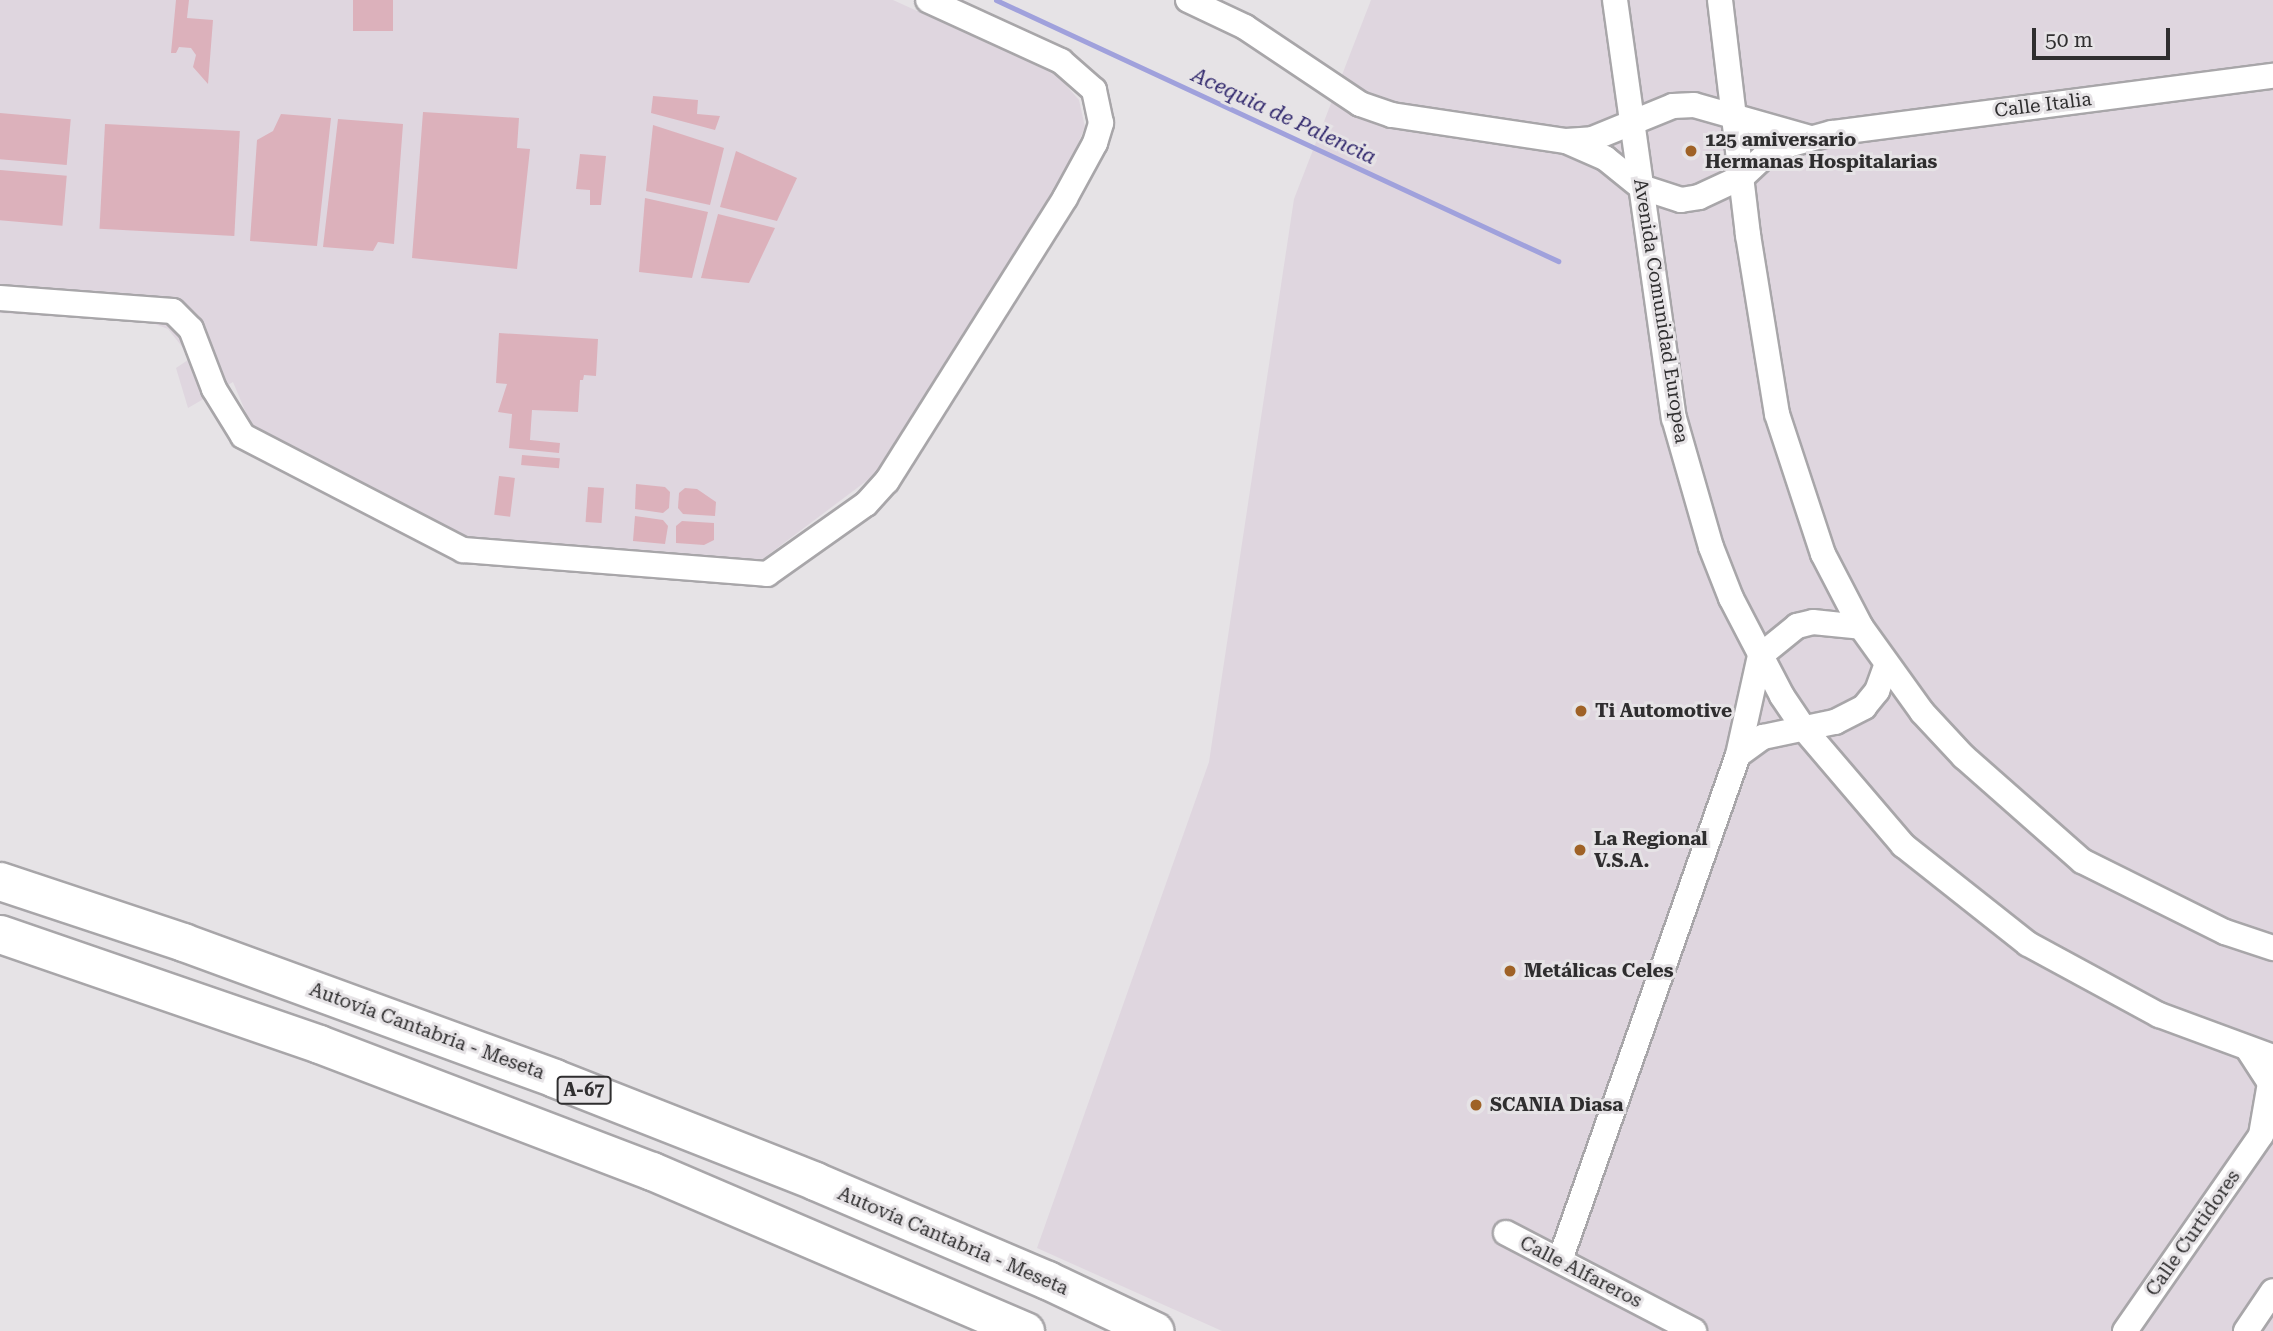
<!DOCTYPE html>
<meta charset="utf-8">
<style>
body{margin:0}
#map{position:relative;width:2273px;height:1331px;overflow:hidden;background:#e6e3e6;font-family:"Roboto Serif",serif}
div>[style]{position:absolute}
.built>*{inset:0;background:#dfd6df}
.green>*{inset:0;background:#dcb1bb;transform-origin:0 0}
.stream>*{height:5px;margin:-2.5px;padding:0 2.5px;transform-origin:2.5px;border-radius:2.5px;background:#a0a1dc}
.roads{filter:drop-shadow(2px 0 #a8a6a9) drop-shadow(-2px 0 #a8a6a9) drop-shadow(0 2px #a8a6a9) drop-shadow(0 -2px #a8a6a9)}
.minor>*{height:24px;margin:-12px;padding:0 12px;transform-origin:12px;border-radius:12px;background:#fff}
.highway>*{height:37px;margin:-18.5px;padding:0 18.5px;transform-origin:18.5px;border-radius:18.5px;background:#fff}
.dots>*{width:19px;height:19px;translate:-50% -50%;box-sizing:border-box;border:4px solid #e6e3e6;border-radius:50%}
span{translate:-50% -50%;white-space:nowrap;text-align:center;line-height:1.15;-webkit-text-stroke:6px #e6e3e6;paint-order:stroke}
.shield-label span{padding:2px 5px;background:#e6e3e6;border:2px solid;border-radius:5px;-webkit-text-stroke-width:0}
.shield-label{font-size:18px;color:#2f2e2f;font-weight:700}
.street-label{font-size:19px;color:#2f2e2f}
.poi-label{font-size:19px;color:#2f2e2f;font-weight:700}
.left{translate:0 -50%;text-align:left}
.water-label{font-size:21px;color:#31286d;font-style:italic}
.scale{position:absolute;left:2032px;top:28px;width:138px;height:32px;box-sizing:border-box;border:4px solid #2f2e2f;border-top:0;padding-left:9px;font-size:21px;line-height:24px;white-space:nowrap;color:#2f2e2f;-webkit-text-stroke:5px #e6e3e6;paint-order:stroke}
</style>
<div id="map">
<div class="built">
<div style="clip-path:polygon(0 0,893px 0,1056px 74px,1079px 100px,1085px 127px,1061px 184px,881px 470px,760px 561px,467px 540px,254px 432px,233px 382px,188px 408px,176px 368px,191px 358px,168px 329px,152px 323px,0 313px)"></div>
<div style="clip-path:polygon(1371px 0,2273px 0,2273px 1331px,1222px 1331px,1037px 1248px,1209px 762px,1294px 199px)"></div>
</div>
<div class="green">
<div style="clip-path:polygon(176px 0,189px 0,187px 18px,213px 20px,208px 84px,193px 67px,196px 55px,191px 48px,179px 47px,176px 53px,171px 53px)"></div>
<div style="left:353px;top:0;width:40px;height:31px"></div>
<div style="clip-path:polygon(653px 96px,698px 100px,697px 114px,720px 116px,715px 130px,651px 113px)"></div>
<div style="clip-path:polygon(423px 112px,519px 118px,517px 148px,530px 149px,517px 269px,412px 258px)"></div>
<div style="left:0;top:113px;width:71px;height:46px;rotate:5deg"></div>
<div style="clip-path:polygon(281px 114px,331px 118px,317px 246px,250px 241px,257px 140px,273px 131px)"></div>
<div style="clip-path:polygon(338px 119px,403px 124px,394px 244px,378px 242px,373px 251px,323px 247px)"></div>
<div style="left:105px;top:124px;width:135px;height:105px;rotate:3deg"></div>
<div style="clip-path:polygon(653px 125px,724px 148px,710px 205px,646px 191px)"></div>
<div style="clip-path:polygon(736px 151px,797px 178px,777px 221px,720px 207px)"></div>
<div style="clip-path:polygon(580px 154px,606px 156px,601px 205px,590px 205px,590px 190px,576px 189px)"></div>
<div style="left:0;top:170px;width:67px;height:50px;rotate:5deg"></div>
<div style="clip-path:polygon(645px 198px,708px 212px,692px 278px,639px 272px)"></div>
<div style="clip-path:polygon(718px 214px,775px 228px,749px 283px,701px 278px)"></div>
<div style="clip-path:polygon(499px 333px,598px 339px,596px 376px,584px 375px,583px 380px,580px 380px,578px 412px,532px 410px,530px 440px,560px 443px,559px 453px,509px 448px,512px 414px,498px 412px,507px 384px,496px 383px)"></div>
<div style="left:522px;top:455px;width:38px;height:10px;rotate:5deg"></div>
<div style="left:499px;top:476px;width:16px;height:39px;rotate:7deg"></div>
<div style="clip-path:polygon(636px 484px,665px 487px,670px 492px,669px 508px,663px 513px,635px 509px)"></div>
<div style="left:588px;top:487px;width:16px;height:35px;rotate:4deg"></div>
<div style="clip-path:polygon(685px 488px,697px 489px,716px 502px,715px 516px,683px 514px,678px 508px,679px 493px)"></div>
<div style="clip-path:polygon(635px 516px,663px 520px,668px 526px,665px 544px,633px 541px)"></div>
<div style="clip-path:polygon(682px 521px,714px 523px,714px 540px,704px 545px,676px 543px,676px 526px)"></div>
</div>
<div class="stream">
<div style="left:996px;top:0;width:620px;rotate:24.91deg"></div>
</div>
<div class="roads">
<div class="minor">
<div style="left:1188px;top:0;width:63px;rotate:25.3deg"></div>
<div style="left:1245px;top:27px;width:138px;rotate:33.8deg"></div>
<div style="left:1360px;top:104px;width:34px;rotate:19deg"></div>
<div style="left:1392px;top:115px;width:176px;rotate:8.5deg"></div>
<div style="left:1566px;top:141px;width:26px;rotate:-4deg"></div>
<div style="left:1592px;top:139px;width:87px;rotate:-22.2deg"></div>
<div style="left:1673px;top:106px;width:21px;rotate:-3deg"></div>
<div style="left:1694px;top:105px;width:122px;rotate:15.8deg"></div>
<div style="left:1615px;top:0;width:422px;rotate:82deg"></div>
<div style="left:1674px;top:418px;width:134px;rotate:74deg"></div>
<div style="left:1711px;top:547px;width:55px;rotate:68.6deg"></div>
<div style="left:1731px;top:598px;width:110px;rotate:62.5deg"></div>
<div style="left:1782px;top:696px;width:40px;rotate:56deg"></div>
<div style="left:1804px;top:729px;width:153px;rotate:49.5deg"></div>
<div style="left:1903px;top:845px;width:159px;rotate:38.4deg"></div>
<div style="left:2028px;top:944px;width:149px;rotate:28.5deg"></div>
<div style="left:2159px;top:1015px;width:121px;rotate:20.2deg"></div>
<div style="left:1720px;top:0;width:237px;rotate:83.2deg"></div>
<div style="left:1748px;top:235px;width:181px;rotate:80.8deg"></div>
<div style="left:1777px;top:414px;width:147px;rotate:71.8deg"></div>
<div style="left:1823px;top:554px;width:82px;rotate:62.5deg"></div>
<div style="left:1861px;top:627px;width:105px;rotate:54.3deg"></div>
<div style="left:1922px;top:712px;width:62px;rotate:47deg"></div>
<div style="left:1964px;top:757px;width:157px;rotate:41.4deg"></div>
<div style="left:2082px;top:861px;width:160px;rotate:26.4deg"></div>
<div style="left:2225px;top:932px;width:51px;rotate:18.4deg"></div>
<div style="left:1566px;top:141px;width:43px;rotate:23.6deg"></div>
<div style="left:1605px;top:158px;width:46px;rotate:38.9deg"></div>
<div style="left:1641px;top:187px;width:42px;rotate:18deg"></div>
<div style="left:1681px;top:200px;width:18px;rotate:-9deg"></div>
<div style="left:1699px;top:197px;width:47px;rotate:-24.9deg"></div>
<div style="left:1742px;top:177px;width:33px;rotate:-43deg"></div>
<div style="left:1766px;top:155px;width:24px;rotate:-24deg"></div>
<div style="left:1788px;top:145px;width:46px;rotate:-15.3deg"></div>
<div style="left:1832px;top:133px;width:445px;rotate:-7.4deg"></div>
<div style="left:0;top:298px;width:173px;rotate:4.3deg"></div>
<div style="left:173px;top:311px;width:25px;rotate:45deg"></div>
<div style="left:191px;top:329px;width:64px;rotate:69deg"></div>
<div style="left:214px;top:389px;width:55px;rotate:58.3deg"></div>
<div style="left:243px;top:436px;width:248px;rotate:27.4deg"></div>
<div style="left:463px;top:550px;width:305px;rotate:4.5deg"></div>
<div style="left:767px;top:574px;width:121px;rotate:-35.3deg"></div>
<div style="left:866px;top:504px;width:31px;rotate:-48deg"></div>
<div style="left:887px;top:481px;width:334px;rotate:-57.8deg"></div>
<div style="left:1065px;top:198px;width:63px;rotate:-61.4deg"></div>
<div style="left:1095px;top:143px;width:21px;rotate:-73deg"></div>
<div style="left:1101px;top:123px;width:34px;rotate:-102deg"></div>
<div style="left:1094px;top:90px;width:44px;rotate:-138.7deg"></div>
<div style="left:1061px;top:61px;width:146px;rotate:-155.4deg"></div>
<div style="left:1738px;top:755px;width:31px;rotate:-36deg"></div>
<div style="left:1763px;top:737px;width:74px;rotate:-11.8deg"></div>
<div style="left:1835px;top:722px;width:33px;rotate:-27deg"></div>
<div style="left:1864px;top:707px;width:21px;rotate:-51deg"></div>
<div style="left:1877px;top:691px;width:27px;rotate:-70deg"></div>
<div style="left:1506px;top:1233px;width:212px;rotate:27.5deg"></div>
<div style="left:1560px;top:1260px;width:535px;rotate:-70.58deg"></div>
<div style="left:1738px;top:755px;width:101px;rotate:-77.5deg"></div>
<div style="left:1760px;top:656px;width:48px;rotate:-39deg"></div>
<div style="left:1797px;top:626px;width:16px;rotate:-14deg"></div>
<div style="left:1813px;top:622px;width:48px;rotate:5.9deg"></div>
<div style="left:2125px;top:1331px;width:239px;rotate:-55.2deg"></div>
<div style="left:2261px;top:1135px;width:53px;rotate:-80.2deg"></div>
<div style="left:2270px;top:1083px;width:40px;rotate:-122.9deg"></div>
<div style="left:2246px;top:1331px;width:48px;rotate:-56deg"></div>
</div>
<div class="highway">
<div style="left:0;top:881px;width:193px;rotate:18.4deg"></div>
<div style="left:183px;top:942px;width:395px;rotate:20.1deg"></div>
<div style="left:554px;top:1078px;width:281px;rotate:21.5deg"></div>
<div style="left:815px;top:1181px;width:252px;rotate:23.1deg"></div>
<div style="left:1047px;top:1280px;width:119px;rotate:25.3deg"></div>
<div style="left:0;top:934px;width:337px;rotate:19deg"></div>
<div style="left:319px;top:1044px;width:356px;rotate:20.9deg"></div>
<div style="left:652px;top:1171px;width:406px;rotate:23.2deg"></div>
</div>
</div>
<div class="dots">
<div style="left:1691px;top:151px;background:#9f6226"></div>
<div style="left:1581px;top:711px;background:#9f6226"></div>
<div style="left:1580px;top:850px;background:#9f6226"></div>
<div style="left:1510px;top:971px;background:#9f6226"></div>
<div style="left:1476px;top:1105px;background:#9f6226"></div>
</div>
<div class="shield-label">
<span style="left:584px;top:1090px">A-67</span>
</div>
<div class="street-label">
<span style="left:2043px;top:105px;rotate:-7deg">Calle Italia</span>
<span style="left:1661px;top:311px;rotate:81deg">Avenida Comunidad Europea</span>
<span style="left:427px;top:1031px;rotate:20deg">Autovía Cantabria - Meseta</span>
<span style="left:2193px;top:1233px;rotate:-55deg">Calle Curtidores</span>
<span style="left:953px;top:1241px;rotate:23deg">Autovía Cantabria - Meseta</span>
<span style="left:1581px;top:1272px;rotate:27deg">Calle Alfareros</span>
</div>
<div class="poi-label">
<span class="left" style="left:1705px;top:151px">125 amiversario<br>Hermanas Hospitalarias</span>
<span class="left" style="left:1595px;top:711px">Ti Automotive</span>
<span class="left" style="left:1594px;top:850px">La Regional<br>V.S.A.</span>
<span class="left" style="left:1524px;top:971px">Metálicas Celes</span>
<span class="left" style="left:1490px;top:1105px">SCANIA Diasa</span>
</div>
<div class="water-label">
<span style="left:1284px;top:116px;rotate:25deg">Acequia de Palencia</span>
</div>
<div class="scale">50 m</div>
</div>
